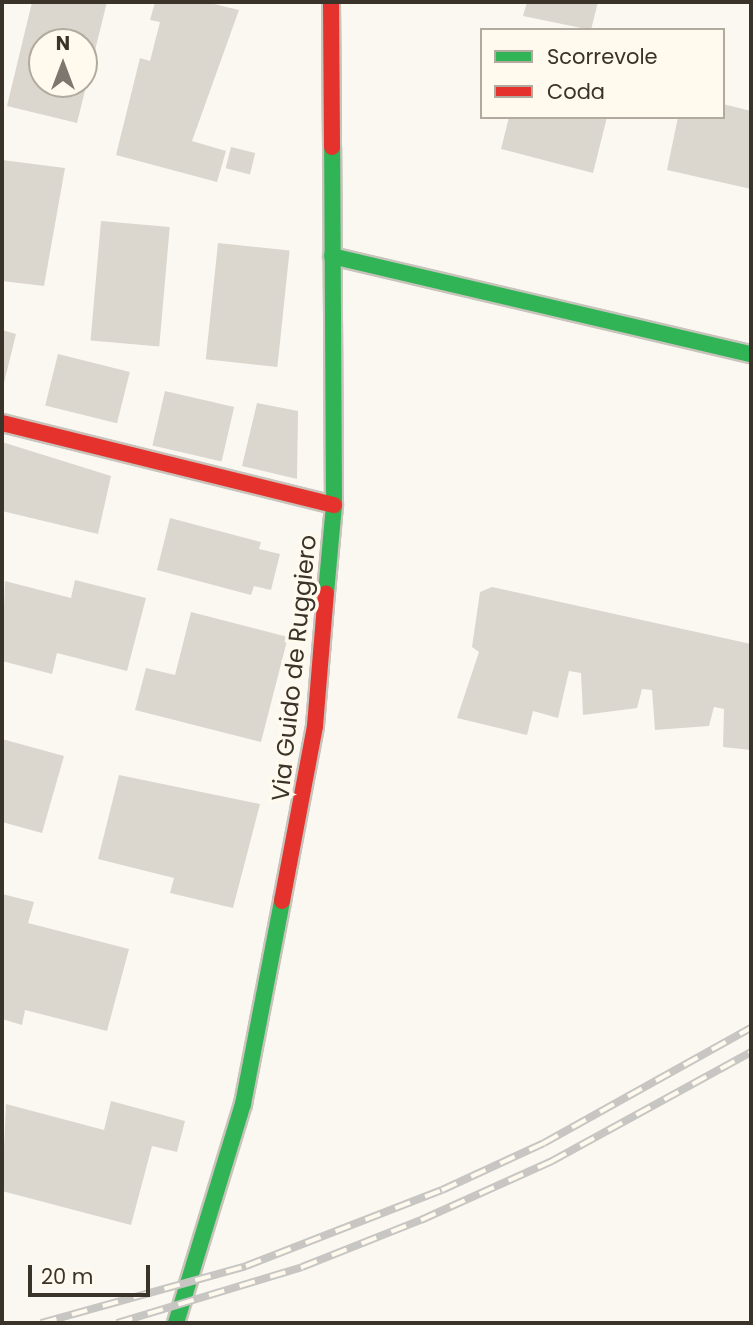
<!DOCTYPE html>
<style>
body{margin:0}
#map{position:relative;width:753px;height:1325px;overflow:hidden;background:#fbf8f2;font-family:Poppins,sans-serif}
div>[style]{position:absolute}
.building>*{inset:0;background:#dbd7cf;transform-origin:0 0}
.roads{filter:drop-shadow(2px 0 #c8c4bc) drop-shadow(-2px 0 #c8c4bc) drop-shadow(0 2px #c8c4bc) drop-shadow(0 -2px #c8c4bc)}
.fast>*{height:16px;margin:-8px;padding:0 8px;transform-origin:8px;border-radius:8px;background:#30b455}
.jam>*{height:16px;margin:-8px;padding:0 8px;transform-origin:8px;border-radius:8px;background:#e5322d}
.rail>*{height:8px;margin-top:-4px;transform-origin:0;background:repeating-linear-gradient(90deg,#fff9ee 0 16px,#c7c6c3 0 32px);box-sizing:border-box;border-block:2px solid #c7c6c3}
span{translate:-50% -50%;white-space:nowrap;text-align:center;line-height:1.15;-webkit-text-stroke:7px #fff9ee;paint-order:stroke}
.street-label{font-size:24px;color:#393329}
.frame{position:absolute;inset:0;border:4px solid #393329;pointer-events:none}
.legend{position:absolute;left:480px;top:28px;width:245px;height:91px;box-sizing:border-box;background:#fff9ee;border:2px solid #b0aa9f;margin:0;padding:9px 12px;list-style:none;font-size:21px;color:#393329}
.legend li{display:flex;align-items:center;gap:14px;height:35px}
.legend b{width:35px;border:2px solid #b0aa9f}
.north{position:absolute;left:28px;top:28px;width:70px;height:70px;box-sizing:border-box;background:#fff9ee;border:2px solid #b0aa9f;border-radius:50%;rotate:0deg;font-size:19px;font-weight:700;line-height:28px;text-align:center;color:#393329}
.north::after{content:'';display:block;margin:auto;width:24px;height:32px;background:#7d786f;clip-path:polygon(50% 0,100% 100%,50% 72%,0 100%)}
.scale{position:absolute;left:28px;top:1265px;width:122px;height:32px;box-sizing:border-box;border:4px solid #393329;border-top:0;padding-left:9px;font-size:21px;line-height:24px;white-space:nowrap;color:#393329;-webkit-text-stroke:5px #fff9ee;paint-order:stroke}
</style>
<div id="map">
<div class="building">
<div style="clip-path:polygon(evenodd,32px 2px,107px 2px,77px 123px,7px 106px,32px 2px,42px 42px,84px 42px,84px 84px,42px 84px,42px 42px)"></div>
<div style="clip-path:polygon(155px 2px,206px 2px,239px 10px,192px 141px,226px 151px,217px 182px,116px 155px,140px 58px,150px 61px,160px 22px,150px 20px)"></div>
<div style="clip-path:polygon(527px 2px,598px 2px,591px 30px,523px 16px)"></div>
<div style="clip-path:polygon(723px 104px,751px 111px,751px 189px,667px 170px,678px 117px,723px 117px)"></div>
<div style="clip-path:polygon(509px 117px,607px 117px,593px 173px,501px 149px)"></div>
<div style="left:231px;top:147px;width:25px;height:22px;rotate:14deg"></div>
<div style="clip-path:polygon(2px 160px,65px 168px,44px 286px,2px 281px)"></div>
<div style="left:101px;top:221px;width:69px;height:120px;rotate:5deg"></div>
<div style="left:218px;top:243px;width:72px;height:117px;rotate:6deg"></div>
<div style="clip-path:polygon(2px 330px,16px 334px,3px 387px,2px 387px)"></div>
<div style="left:58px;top:354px;width:74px;height:53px;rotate:14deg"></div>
<div style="left:165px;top:391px;width:71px;height:56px;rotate:13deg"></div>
<div style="clip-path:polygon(257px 403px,298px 411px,297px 479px,242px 466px)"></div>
<div style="clip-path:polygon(2px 442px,111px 476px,98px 534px,2px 511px)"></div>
<div style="clip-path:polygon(170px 518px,261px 542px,259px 549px,280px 554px,271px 590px,254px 586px,251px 595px,157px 570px)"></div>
<div style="clip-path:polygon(75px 580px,146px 598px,127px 671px,57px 653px,52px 674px,2px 661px,5px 581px,71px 598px)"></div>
<div style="clip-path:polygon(492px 587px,751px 644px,751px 750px,723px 747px,724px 709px,714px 707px,709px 726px,655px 730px,652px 690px,642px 689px,637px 708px,583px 715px,581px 673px,569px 671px,558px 718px,533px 711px,527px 735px,457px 718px,479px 652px,472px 647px,480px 592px)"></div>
<div style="clip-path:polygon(191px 612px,288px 637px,261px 742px,135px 710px,146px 668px,175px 675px)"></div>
<div style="clip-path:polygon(2px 739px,64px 756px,42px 833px,2px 822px)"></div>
<div style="clip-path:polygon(119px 775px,260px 804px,233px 908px,170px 893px,174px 878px,98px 859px)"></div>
<div style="clip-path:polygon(2px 894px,34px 902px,28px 923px,129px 949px,107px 1031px,25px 1010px,22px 1025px,2px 1019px)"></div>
<div style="clip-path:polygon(111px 1101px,185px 1121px,177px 1152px,152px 1146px,131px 1225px,2px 1191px,6px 1104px,104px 1130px)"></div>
</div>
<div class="roads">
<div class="fast">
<div style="left:332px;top:256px;width:430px;rotate:13.2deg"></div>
<div style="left:326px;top:593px;width:88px;rotate:-84.8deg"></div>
<div style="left:334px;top:505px;width:358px;rotate:-90.3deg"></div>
<div style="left:176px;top:1323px;width:229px;rotate:-73deg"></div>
<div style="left:243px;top:1104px;width:207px;rotate:-79.1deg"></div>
</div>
<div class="jam">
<div style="left:331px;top:2px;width:145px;rotate:89.6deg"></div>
<div style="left:2px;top:423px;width:342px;rotate:13.9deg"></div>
<div style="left:282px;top:901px;width:178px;rotate:-79.3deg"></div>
<div style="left:315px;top:726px;width:133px;rotate:-85.3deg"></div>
</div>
</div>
<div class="rail">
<div style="left:41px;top:1323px;width:213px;rotate:-15.5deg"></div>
<div style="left:246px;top:1266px;width:210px;rotate:-21.2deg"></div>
<div style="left:442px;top:1190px;width:112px;rotate:-24.7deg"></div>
<div style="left:544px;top:1143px;width:237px;rotate:-29.1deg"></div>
<div style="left:117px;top:1323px;width:193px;rotate:-16.8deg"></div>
<div style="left:302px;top:1267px;width:128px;rotate:-21.6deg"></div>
<div style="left:421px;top:1220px;width:144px;rotate:-24.2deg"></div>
<div style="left:552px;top:1161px;width:227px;rotate:-28.7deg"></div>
</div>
<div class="street-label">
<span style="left:294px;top:668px;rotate:-84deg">Via Guido de Ruggiero</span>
</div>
<div class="frame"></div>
<ul class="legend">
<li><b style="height:9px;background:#30b455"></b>Scorrevole</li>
<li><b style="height:9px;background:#e5322d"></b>Coda</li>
</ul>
<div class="north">N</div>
<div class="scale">20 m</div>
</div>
